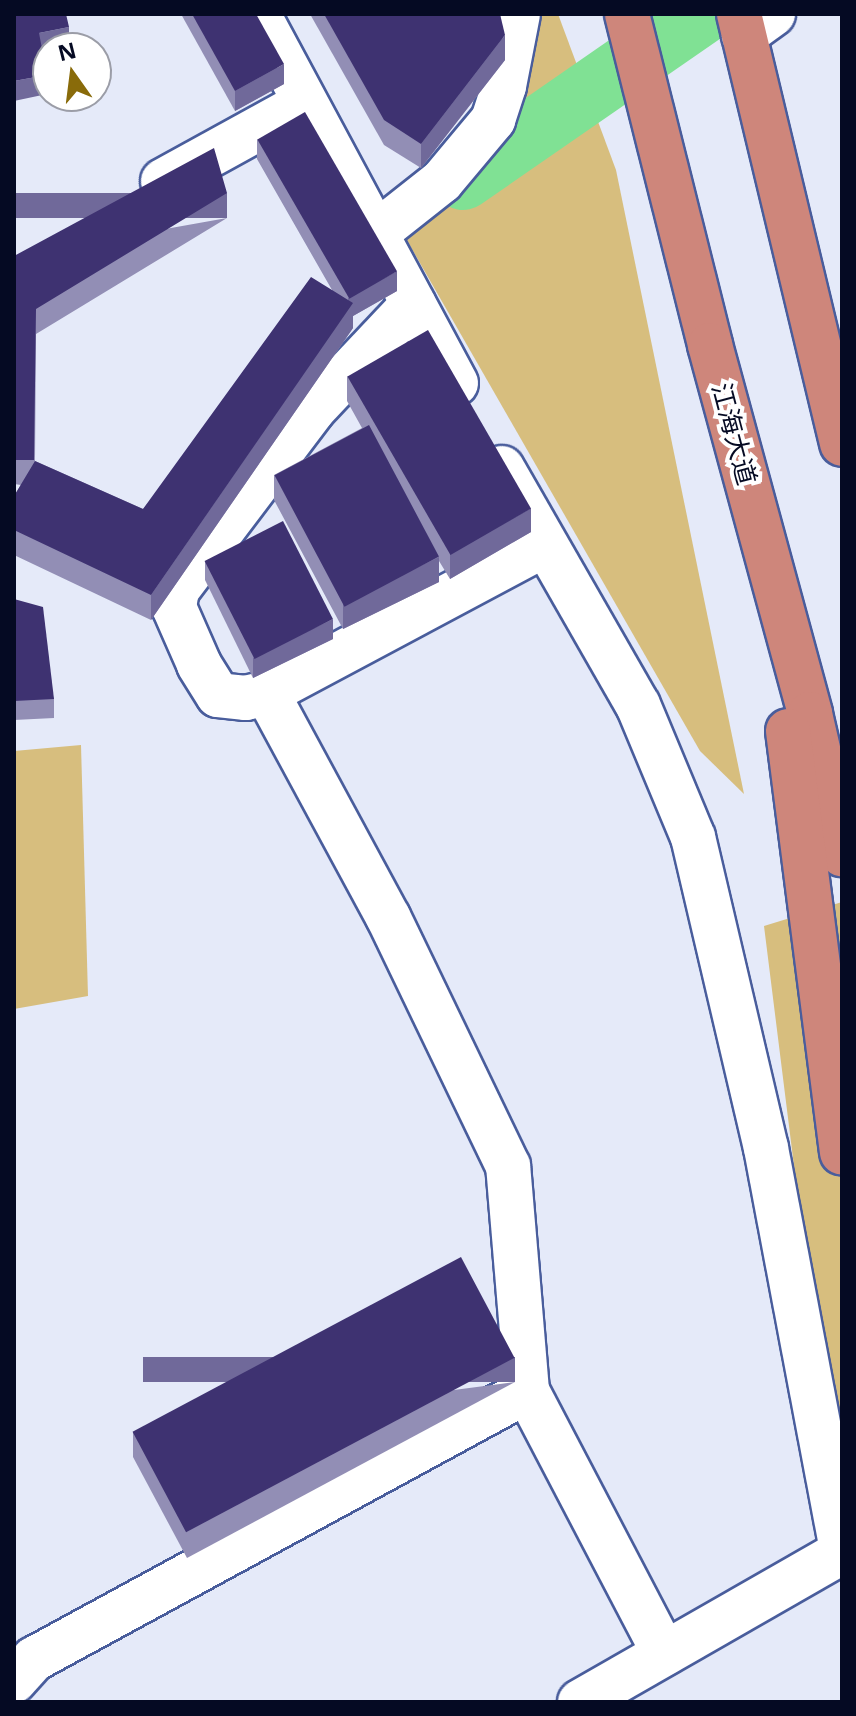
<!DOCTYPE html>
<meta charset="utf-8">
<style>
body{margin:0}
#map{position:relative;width:856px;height:1716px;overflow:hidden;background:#e5eaf9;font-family:"Open Sans","Noto Sans SC",sans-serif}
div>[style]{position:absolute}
.green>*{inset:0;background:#d7be7e}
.river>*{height:62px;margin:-31px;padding:0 31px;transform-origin:31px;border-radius:31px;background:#80e194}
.roads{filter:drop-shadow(2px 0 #495d9c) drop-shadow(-2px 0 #495d9c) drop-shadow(0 2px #495d9c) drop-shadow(0 -2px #495d9c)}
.minor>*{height:44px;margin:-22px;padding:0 22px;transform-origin:22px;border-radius:22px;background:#fff}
.highway>*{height:44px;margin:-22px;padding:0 22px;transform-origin:22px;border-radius:22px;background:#ce867b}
.wall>*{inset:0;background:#928eb5}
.shaded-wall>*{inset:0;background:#70699a;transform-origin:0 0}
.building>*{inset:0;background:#3e3271;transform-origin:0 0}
span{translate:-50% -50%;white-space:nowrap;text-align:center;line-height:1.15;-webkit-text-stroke:8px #fff;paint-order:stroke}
.street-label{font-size:26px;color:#050a23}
.frame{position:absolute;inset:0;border:16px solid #050a23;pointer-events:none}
.north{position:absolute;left:32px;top:32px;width:80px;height:80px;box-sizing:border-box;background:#fff;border:2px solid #9b9da7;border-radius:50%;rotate:346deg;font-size:22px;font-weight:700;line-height:32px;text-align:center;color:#050a23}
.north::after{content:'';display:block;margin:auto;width:28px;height:36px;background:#896b0a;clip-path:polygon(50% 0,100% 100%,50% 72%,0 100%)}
</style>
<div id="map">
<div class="green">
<div style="clip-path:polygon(536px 14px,558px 14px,616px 170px,744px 794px,700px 751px,405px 237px)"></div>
<div style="clip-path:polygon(81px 745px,88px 996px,14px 1009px,14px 751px)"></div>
<div style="clip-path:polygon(842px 902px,842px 1550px,764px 926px)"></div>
</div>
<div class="river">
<div style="left:463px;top:179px;width:290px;rotate:-34.7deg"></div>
</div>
<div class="roads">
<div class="minor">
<div style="left:258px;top:14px;width:419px;rotate:61.8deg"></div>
<div style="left:744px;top:35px;width:36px;rotate:-36deg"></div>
<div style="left:163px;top:181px;width:160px;rotate:-28.8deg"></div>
<div style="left:375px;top:234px;width:85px;rotate:-38.3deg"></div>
<div style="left:442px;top:181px;width:80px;rotate:-50.1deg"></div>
<div style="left:493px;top:120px;width:36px;rotate:-72deg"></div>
<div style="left:504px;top:86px;width:73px;rotate:-79deg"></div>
<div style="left:502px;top:468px;width:273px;rotate:60.2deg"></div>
<div style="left:638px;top:705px;width:143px;rotate:67.4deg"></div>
<div style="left:693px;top:837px;width:319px;rotate:76.8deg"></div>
<div style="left:766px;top:1148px;width:410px;rotate:79.3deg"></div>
<div style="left:267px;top:693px;width:22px;rotate:167deg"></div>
<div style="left:246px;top:698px;width:28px;rotate:-174deg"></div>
<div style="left:218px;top:695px;width:36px;rotate:-122deg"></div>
<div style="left:199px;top:664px;width:62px;rotate:-113.7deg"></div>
<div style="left:174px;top:607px;width:17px;rotate:-80deg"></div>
<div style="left:177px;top:590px;width:226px;rotate:-52.9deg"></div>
<div style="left:313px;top:410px;width:146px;rotate:-46.7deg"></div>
<div style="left:527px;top:1391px;width:296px;rotate:62.4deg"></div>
<div style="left:14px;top:1681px;width:30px;rotate:-48deg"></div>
<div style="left:34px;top:1659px;width:561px;rotate:-28.53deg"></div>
<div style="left:527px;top:1391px;width:226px;rotate:-94.8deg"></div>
<div style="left:508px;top:1166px;width:276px;rotate:-115.7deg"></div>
<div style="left:388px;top:917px;width:255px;rotate:-118.4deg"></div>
<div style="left:267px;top:693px;width:314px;rotate:-28.1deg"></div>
<div style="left:580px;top:1702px;width:302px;rotate:-29.8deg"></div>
</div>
<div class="highway">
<div style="left:627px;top:14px;width:341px;rotate:75.9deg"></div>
<div style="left:710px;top:345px;width:382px;rotate:74.8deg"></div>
<div style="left:810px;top:714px;width:144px;rotate:77.1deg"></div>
<div style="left:739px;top:14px;width:442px;rotate:76.5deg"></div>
<div style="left:788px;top:731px;width:425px;rotate:82.7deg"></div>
</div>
</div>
<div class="wall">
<div style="clip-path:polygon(181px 14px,256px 14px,284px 84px,235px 111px)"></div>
<div style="clip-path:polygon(310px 14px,500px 14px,505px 60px,421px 168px,384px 145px)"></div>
<div style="clip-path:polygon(257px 139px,397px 291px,353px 316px,353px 328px,151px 620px,14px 555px,14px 496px,21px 485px,14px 484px,14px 256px,227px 218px,36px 334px,35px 461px,143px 509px,332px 290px,257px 159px)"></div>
<div style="clip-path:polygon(347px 376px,531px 532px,450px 579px,439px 561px,439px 582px,343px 629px,274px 500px,274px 475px,362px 428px,347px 401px)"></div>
<div style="clip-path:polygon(205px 561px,333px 639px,253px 678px,205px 580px)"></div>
<div style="clip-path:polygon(14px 599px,54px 699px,54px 718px,14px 720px)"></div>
<div style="clip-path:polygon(515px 1382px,187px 1558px,133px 1457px,133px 1432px)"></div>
</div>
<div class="shaded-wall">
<div style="clip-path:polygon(69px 27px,69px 46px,61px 48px,48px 48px,48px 51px,39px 53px,39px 33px)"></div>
<div style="clip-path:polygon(505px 35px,505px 60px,421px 168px,421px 144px)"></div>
<div style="clip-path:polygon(284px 64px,284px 84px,235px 111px,235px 91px)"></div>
<div style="clip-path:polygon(47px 75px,47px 94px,14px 101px,14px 81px)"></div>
<div style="left:227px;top:193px;width:25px;height:223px;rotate:90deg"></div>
<div style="clip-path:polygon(397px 271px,397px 291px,353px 316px,353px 328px,151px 620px,151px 595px,348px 309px,348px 298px)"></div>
<div style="clip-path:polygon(531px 508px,531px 532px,450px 579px,450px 554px)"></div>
<div style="clip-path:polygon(439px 557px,439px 582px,343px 629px,343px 604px)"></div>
<div style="clip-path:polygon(333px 619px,333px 639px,253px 678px,253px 658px)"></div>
<div style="left:515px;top:1357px;width:25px;height:372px;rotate:90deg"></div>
</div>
<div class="building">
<div style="clip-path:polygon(14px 14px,66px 14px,69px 27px,39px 33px,47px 75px,14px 81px)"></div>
<div style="clip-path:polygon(192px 14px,256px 14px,284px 64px,235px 91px)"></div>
<div style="clip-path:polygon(324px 14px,500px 14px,505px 35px,421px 144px,384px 120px)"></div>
<div style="left:305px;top:112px;width:184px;height:55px;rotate:60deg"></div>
<div style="clip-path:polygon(214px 148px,227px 193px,36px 309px,34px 460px,14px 460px,14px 256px)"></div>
<div style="clip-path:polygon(311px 277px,353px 303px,151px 595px,14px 530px,14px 496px,35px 461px,143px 509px)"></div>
<div style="left:428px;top:330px;width:206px;height:93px;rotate:60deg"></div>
<div style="left:369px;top:425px;width:149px;height:107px;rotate:62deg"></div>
<div style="left:283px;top:521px;width:110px;height:88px;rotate:63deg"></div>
<div style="clip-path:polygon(14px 599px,43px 607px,54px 699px,14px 701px)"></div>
<div style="left:461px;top:1257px;width:114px;height:372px;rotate:62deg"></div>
</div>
<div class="street-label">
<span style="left:734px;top:434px;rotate:75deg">江海大道</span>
</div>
<div class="frame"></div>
<div class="north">N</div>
</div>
